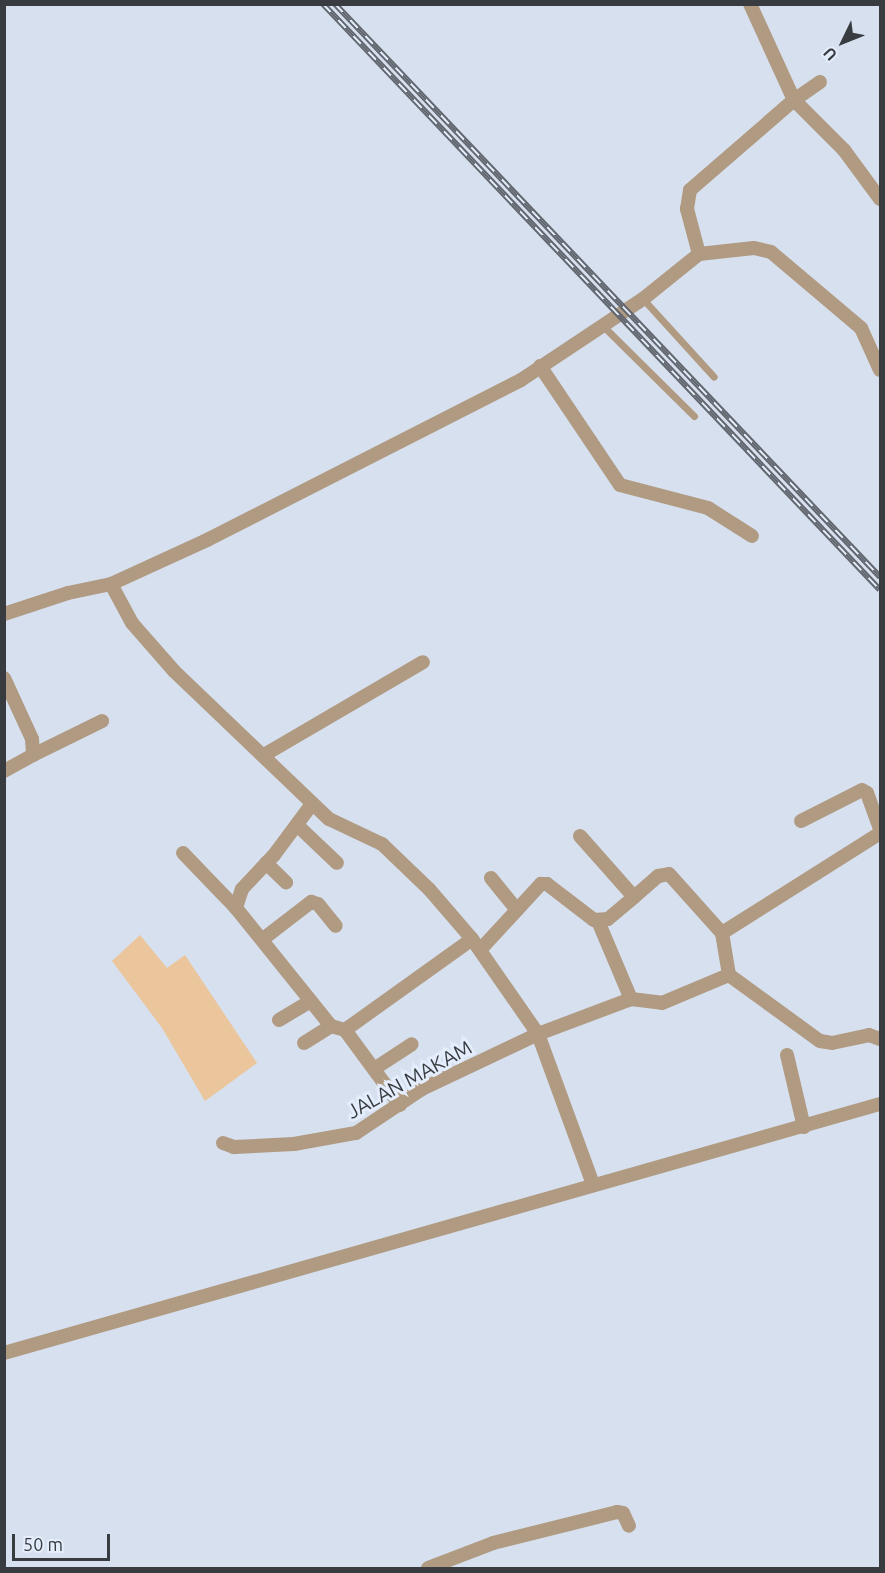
<!DOCTYPE html>
<style>
body{margin:0}
#map{position:relative;width:885px;height:1573px;overflow:hidden;background:#d7e0ee;font-family:Ubuntu,sans-serif}
div>[style]{position:absolute}
.green>*{inset:0;background:#ebc59b}
.lane>*{height:7px;margin:-3.5px;padding:0 3.5px;transform-origin:3.5px;border-radius:3.5px;background:#b09a82}
.street>*{height:14px;margin:-7px;padding:0 7px;transform-origin:7px;border-radius:7px;background:#b09a82}
.rail>*{height:6px;margin-top:-3px;transform-origin:0;background:repeating-linear-gradient(90deg,#e4edfb 0 11px,#62676f 0 22px);box-sizing:border-box;border-block:2px solid #62676f}
span{translate:-50% -50%;white-space:nowrap;text-align:center;line-height:1.15;-webkit-text-stroke:6px #e4edfb;paint-order:stroke}
.street-label{font-size:20px;color:#383c41}
.frame{position:absolute;inset:0;border:6px solid #383c41;pointer-events:none}
.north{position:absolute;left:813px;top:12px;width:60px;height:60px;-webkit-text-stroke:4px #e4edfb;paint-order:stroke;rotate:227deg;font-size:16px;font-weight:700;line-height:24px;text-align:center;color:#383c41}
.north::after{content:'';display:block;margin:auto;width:21px;height:27px;background:#383c41;clip-path:polygon(50% 0,100% 100%,50% 72%,0 100%)}
.scale{position:absolute;left:12px;top:1534px;width:98px;height:27px;box-sizing:border-box;border:3px solid #383c41;border-top:0;padding-left:8px;font-size:18px;line-height:21px;white-space:nowrap;color:#383c41;-webkit-text-stroke:4px #e4edfb;paint-order:stroke}
</style>
<div id="map">
<div class="green">
<div style="clip-path:polygon(140px 935px,167px 968px,185px 955px,257px 1063px,205px 1101px,162px 1028px,112px 961px)"></div>
</div>
<div class="lane">
<div style="left:643px;top:299px;width:105px;rotate:47.7deg"></div>
<div style="left:603px;top:326px;width:128px;rotate:44.7deg"></div>
</div>
<div class="street">
<div style="left:820px;top:82px;width:32px;rotate:145deg"></div>
<div style="left:794px;top:100px;width:71px;rotate:45deg"></div>
<div style="left:844px;top:150px;width:61px;rotate:53.7deg"></div>
<div style="left:699px;top:254px;width:55px;rotate:-6.2deg"></div>
<div style="left:754px;top:248px;width:17px;rotate:13deg"></div>
<div style="left:771px;top:252px;width:118px;rotate:40.2deg"></div>
<div style="left:861px;top:328px;width:46px;rotate:65.7deg"></div>
<div style="left:540px;top:366px;width:143px;rotate:56.1deg"></div>
<div style="left:620px;top:485px;width:91px;rotate:14.6deg"></div>
<div style="left:708px;top:508px;width:52px;rotate:32.5deg"></div>
<div style="left:111px;top:584px;width:44px;rotate:61.7deg"></div>
<div style="left:132px;top:623px;width:64px;rotate:48.8deg"></div>
<div style="left:174px;top:671px;width:214px;rotate:43.7deg"></div>
<div style="left:329px;top:819px;width:59px;rotate:25.3deg"></div>
<div style="left:382px;top:844px;width:65px;rotate:43.8deg"></div>
<div style="left:429px;top:889px;width:66px;rotate:49.3deg"></div>
<div style="left:472px;top:939px;width:116px;rotate:55.2deg"></div>
<div style="left:538px;top:1034px;width:160px;rotate:69.9deg"></div>
<div style="left:4px;top:614px;width:67px;rotate:-18.2deg"></div>
<div style="left:68px;top:593px;width:44px;rotate:-11.8deg"></div>
<div style="left:111px;top:584px;width:106px;rotate:-24.6deg"></div>
<div style="left:207px;top:540px;width:352px;rotate:-27deg"></div>
<div style="left:521px;top:380px;width:146px;rotate:-33.6deg"></div>
<div style="left:643px;top:299px;width:72px;rotate:-38.8deg"></div>
<div style="left:699px;top:254px;width:47px;rotate:-104.9deg"></div>
<div style="left:687px;top:209px;width:19px;rotate:-81deg"></div>
<div style="left:690px;top:190px;width:138px;rotate:-40.9deg"></div>
<div style="left:794px;top:100px;width:106px;rotate:-114.6deg"></div>
<div style="left:4px;top:678px;width:67px;rotate:65.3deg"></div>
<div style="left:32px;top:739px;width:16px;rotate:86deg"></div>
<div style="left:33px;top:755px;width:33px;rotate:151deg"></div>
<div style="left:33px;top:755px;width:77px;rotate:-26.2deg"></div>
<div style="left:264px;top:755px;width:184px;rotate:-30.3deg"></div>
<div style="left:312px;top:804px;width:64px;rotate:126.7deg"></div>
<div style="left:274px;top:855px;width:47px;rotate:133.3deg"></div>
<div style="left:242px;top:889px;width:20px;rotate:108deg"></div>
<div style="left:236px;top:908px;width:151px;rotate:51.2deg"></div>
<div style="left:331px;top:1026px;width:15px;rotate:16deg"></div>
<div style="left:345px;top:1030px;width:156px;rotate:-35.6deg"></div>
<div style="left:801px;top:821px;width:68px;rotate:-26.9deg"></div>
<div style="left:862px;top:790px;width:6px;rotate:31deg"></div>
<div style="left:867px;top:793px;width:37px;rotate:70deg"></div>
<div style="left:297px;top:825px;width:55px;rotate:43.5deg"></div>
<div style="left:580px;top:836px;width:81px;rotate:48.5deg"></div>
<div style="left:634px;top:897px;width:32px;rotate:-41deg"></div>
<div style="left:658px;top:876px;width:11px;rotate:-10deg"></div>
<div style="left:669px;top:874px;width:79px;rotate:48.1deg"></div>
<div style="left:722px;top:933px;width:187px;rotate:-32.3deg"></div>
<div style="left:183px;top:853px;width:76px;rotate:46.1deg"></div>
<div style="left:266px;top:863px;width:28px;rotate:44deg"></div>
<div style="left:491px;top:878px;width:41px;rotate:50.9deg"></div>
<div style="left:598px;top:921px;width:85px;rotate:67.1deg"></div>
<div style="left:722px;top:933px;width:43px;rotate:80.5deg"></div>
<div style="left:729px;top:975px;width:112px;rotate:36deg"></div>
<div style="left:820px;top:1041px;width:12px;rotate:9deg"></div>
<div style="left:832px;top:1043px;width:38px;rotate:-12deg"></div>
<div style="left:869px;top:1035px;width:12px;rotate:20deg"></div>
<div style="left:263px;top:939px;width:61px;rotate:-37.6deg"></div>
<div style="left:311px;top:902px;width:7px;rotate:16deg"></div>
<div style="left:318px;top:904px;width:28px;rotate:51deg"></div>
<div style="left:480px;top:950px;width:90px;rotate:-47.3deg"></div>
<div style="left:541px;top:884px;width:6px"></div>
<div style="left:547px;top:884px;width:59px;rotate:37.5deg"></div>
<div style="left:594px;top:920px;width:14px;rotate:-4deg"></div>
<div style="left:608px;top:919px;width:34px;rotate:-40deg"></div>
<div style="left:279px;top:1020px;width:37px;rotate:-31deg"></div>
<div style="left:345px;top:1030px;width:93px;rotate:53.7deg"></div>
<div style="left:304px;top:1043px;width:32px;rotate:-32deg"></div>
<div style="left:787px;top:1055px;width:74px;rotate:76.7deg"></div>
<div style="left:374px;top:1069px;width:45px;rotate:-33.3deg"></div>
<div style="left:223px;top:1143px;width:12px;rotate:20deg"></div>
<div style="left:234px;top:1147px;width:60px;rotate:-2.9deg"></div>
<div style="left:294px;top:1144px;width:63px;rotate:-10.1deg"></div>
<div style="left:356px;top:1133px;width:79px;rotate:-33.7deg"></div>
<div style="left:422px;top:1089px;width:128px;rotate:-25.4deg"></div>
<div style="left:538px;top:1034px;width:99px;rotate:-20.6deg"></div>
<div style="left:631px;top:999px;width:31px;rotate:7deg"></div>
<div style="left:662px;top:1003px;width:73px;rotate:-22.7deg"></div>
<div style="left:4px;top:1353px;width:911px;rotate:-15.87deg"></div>
<div style="left:428px;top:1568px;width:70px;rotate:-21deg"></div>
<div style="left:493px;top:1543px;width:128px;rotate:-14deg"></div>
<div style="left:617px;top:1512px;width:6px;rotate:9deg"></div>
<div style="left:623px;top:1513px;width:14px;rotate:65deg"></div>
</div>
<div class="rail">
<div style="left:323px;top:4px;width:808px;rotate:46.45deg"></div>
<div style="left:335px;top:4px;width:791px;rotate:46.43deg"></div>
</div>
<div class="street-label">
<span style="left:409px;top:1079px;rotate:-29deg">JALAN MAKAM</span>
</div>
<div class="frame"></div>
<div class="north">U</div>
<div class="scale">50 m</div>
</div>
